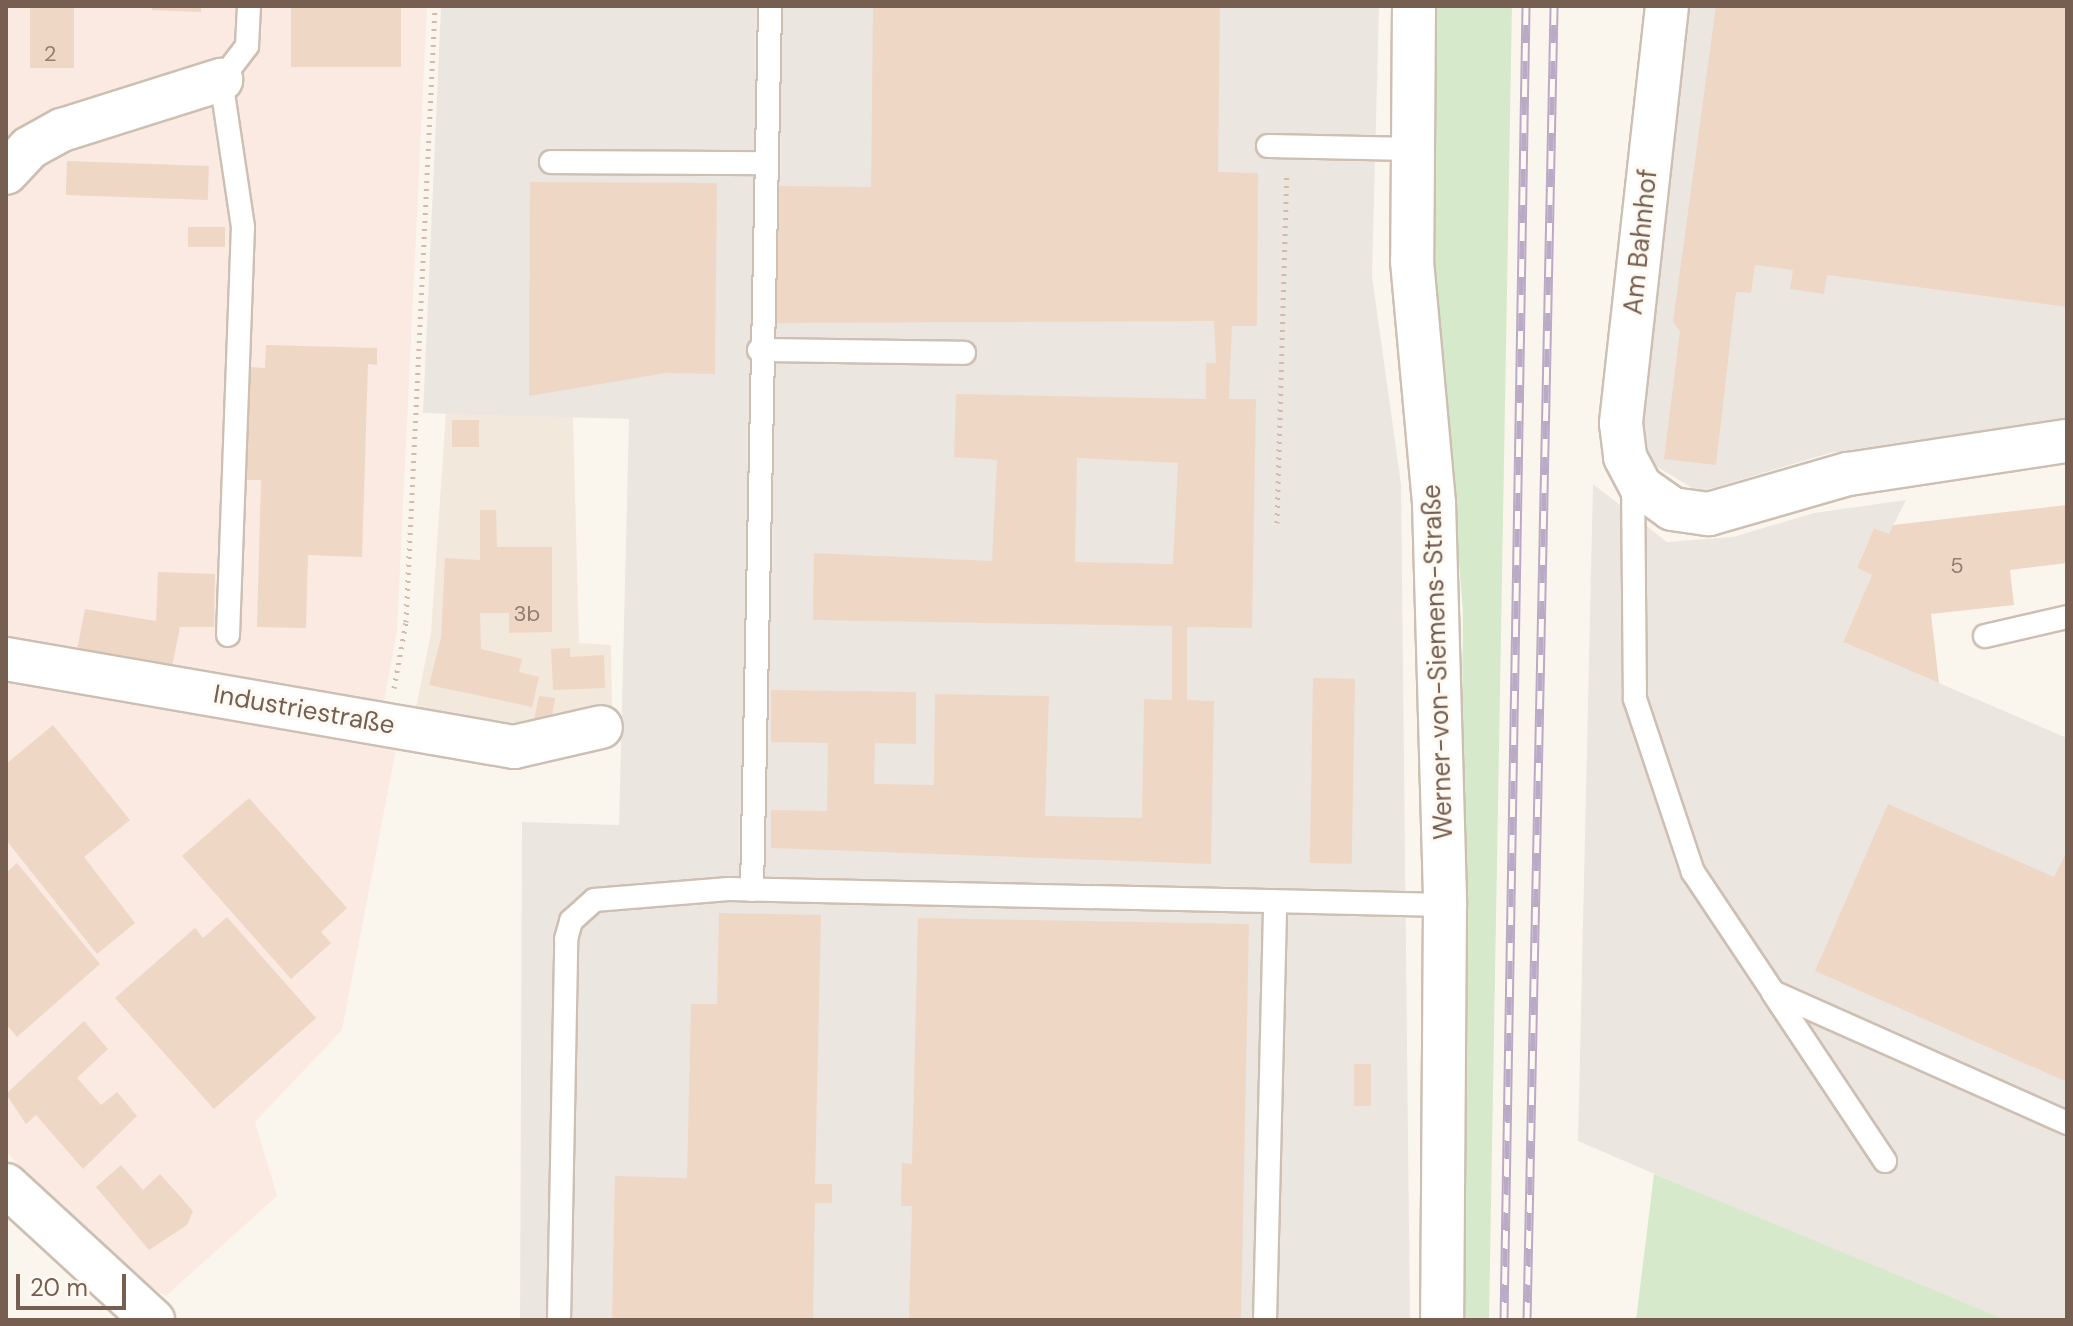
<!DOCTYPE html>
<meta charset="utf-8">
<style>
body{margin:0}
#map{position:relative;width:2073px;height:1326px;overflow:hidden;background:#fbf6ed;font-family:"DM Sans",sans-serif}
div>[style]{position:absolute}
.residential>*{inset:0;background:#f3e8dc}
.commercial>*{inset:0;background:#faeae2}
.industrial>*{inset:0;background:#ece6e1}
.green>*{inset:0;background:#d7e9cb}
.building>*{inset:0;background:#efd7c6;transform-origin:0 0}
.path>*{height:5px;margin-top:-2.5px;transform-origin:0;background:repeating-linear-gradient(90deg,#d4baa9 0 2px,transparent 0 8px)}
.roads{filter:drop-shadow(2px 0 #cdbfb2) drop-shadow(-2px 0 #cdbfb2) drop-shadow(0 2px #cdbfb2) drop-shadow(0 -2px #cdbfb2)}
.lane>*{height:22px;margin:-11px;padding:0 11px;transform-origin:11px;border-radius:11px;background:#fff}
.street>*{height:42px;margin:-21px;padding:0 21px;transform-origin:21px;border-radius:21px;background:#fff}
.rail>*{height:9px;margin-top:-4.5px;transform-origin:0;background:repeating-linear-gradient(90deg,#fefaf3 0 18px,#baaac6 0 36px);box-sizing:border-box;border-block:2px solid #baaac6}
span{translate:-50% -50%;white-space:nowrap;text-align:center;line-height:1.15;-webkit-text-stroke:6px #fefaf3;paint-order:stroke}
.number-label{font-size:22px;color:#947c6e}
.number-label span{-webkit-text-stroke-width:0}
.street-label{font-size:26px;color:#765e50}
.frame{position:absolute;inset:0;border:8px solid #765e50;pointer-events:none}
.scale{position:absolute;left:16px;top:1274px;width:110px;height:36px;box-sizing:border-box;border:4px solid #765e50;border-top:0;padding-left:10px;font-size:24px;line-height:28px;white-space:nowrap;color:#765e50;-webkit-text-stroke:6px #fefaf3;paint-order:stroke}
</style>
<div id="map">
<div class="residential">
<div style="clip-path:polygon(446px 413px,573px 417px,579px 643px,611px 645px,612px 712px,527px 727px,416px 708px,431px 633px)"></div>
</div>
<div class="commercial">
<div style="clip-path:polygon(6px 6px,427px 6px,397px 631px,377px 740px,397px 744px,342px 1030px,255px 1122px,277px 1196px,166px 1296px,95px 1251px,6px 1151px)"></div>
</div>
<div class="industrial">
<div style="clip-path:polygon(441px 6px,1379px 6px,1372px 276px,1401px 484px,1410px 1320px,520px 1320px,522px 822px,619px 825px,629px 419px,423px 413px)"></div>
<div style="clip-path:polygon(1680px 6px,2067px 6px,2067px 418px,1830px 453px,1699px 492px,1629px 450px)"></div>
<div style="clip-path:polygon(1593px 484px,1667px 542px,1733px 537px,1814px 513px,1906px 500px,1889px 534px,1874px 528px,1857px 568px,1872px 575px,1843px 642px,2067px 738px,2067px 1320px,1994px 1320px,1578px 1141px)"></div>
</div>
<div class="green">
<div style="clip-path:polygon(1434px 6px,1512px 6px,1489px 1320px,1457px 1320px,1463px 610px,1436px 289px)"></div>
<div style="clip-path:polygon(1654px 1174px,2006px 1320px,1636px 1320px)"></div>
</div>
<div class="building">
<div style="left:30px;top:6px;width:44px;height:62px"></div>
<div style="clip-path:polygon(152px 6px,201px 6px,201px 12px,152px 10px)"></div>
<div style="left:291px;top:6px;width:110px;height:61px"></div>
<div style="clip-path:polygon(evenodd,873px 6px,1220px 6px,1218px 172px,1258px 173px,1257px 326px,1232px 326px,1229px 399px,1256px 399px,1252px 628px,1187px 627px,1187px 700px,1214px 701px,1211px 864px,771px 848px,771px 810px,827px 811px,828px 743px,771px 742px,771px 690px,916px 692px,916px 744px,875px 743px,874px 784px,934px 785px,935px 694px,1049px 696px,1045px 816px,1142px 818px,1144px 699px,1172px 700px,1172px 626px,813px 620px,814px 553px,992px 561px,997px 460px,954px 457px,956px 394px,1206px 399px,1206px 363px,1216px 363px,1214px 321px,776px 323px,779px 186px,871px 187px,873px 6px,1077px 458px,1178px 463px,1173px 564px,1075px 562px,1077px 458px)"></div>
<div style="clip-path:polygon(1716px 6px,2067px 6px,2067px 307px,1827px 275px,1824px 294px,1790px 289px,1793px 270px,1755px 265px,1751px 293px,1736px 292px,1716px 465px,1664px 459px,1680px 331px,1673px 322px)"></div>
<div style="left:67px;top:161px;width:142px;height:34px;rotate:2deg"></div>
<div style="clip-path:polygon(530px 182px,717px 183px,715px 374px,666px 373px,529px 396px)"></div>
<div style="left:188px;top:227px;width:37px;height:20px"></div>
<div style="clip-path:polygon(266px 345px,377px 348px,377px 365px,368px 364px,362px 557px,308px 555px,306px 628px,257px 627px,261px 480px,245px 480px,249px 367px,265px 368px)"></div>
<div style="left:479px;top:420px;width:27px;height:27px;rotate:90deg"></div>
<div style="clip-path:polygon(2067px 505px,2067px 563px,2010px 570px,2014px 605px,1931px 614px,1939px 683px,1843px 642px,1872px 575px,1857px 568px,1874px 528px,1889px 534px,1893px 525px)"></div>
<div style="clip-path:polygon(480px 510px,496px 510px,497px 547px,552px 547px,552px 632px,509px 633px,509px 613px,480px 613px,481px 649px,522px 659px,519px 672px,539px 677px,532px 707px,429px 685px,441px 638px,445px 558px,480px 560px)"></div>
<div style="clip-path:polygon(158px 572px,215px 574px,214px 627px,180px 627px,172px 667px,77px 650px,85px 609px,156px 621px)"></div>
<div style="clip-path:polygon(570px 648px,570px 657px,604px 655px,605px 688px,553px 690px,551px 649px)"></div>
<div style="left:1313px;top:678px;width:42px;height:185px;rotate:1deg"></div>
<div style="clip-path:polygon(539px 696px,555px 698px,551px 723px,533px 724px)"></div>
<div style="clip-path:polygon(53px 725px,130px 820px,84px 857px,135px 923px,97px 954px,6px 840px,6px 764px)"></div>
<div style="clip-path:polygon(249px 798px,347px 908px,321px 932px,331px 943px,291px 979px,182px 856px)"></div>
<div style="clip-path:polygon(1888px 804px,2054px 877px,2067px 851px,2067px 1082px,1815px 971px)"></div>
<div style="clip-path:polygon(17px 863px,100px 964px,17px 1037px,6px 1024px,6px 873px)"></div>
<div style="clip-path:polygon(719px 913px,821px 915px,815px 1184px,832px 1184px,832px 1203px,815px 1203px,813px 1320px,612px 1320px,615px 1176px,687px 1178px,691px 1004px,717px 1004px)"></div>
<div style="clip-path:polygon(227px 917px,316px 1018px,214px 1109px,115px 998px,195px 928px,203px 938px)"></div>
<div style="clip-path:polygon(918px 918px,1249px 924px,1241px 1320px,909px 1320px,912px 1206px,901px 1206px,902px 1163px,912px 1164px)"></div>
<div style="clip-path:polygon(84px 1021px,108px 1049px,77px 1078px,101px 1105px,117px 1092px,137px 1116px,83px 1169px,36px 1115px,26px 1124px,6px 1094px)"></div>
<div style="left:1354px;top:1064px;width:17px;height:42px"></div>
<div style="clip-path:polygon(121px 1165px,143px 1190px,160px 1174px,193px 1211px,187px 1225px,149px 1250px,96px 1187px)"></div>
</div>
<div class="path">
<div style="left:1277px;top:523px;width:348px;rotate:-88.4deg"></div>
<div style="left:394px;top:688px;width:67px;rotate:-79.7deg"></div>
<div style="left:406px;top:622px;width:617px;rotate:-87.3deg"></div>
</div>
<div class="roads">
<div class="lane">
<div style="left:1268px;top:146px;width:144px;rotate:1.2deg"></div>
<div style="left:551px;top:162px;width:211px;rotate:0.3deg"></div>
<div style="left:759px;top:350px;width:205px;rotate:0.8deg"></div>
<div style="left:1633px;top:477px;width:222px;rotate:89.5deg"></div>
<div style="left:1635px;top:699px;width:182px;rotate:71.5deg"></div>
<div style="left:1693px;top:872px;width:144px;rotate:56.3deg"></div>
<div style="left:1773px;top:992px;width:322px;rotate:24deg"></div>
<div style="left:228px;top:635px;width:408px;rotate:-87.9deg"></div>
<div style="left:243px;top:227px;width:149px;rotate:-98.5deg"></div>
<div style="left:221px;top:80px;width:43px;rotate:-52.6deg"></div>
<div style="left:247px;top:46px;width:40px;rotate:-87.1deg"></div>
<div style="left:1985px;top:636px;width:84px;rotate:-13deg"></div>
<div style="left:752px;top:890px;width:884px;rotate:-88.83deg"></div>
<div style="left:1773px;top:993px;width:202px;rotate:56.3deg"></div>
<div style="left:559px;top:1320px;width:381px;rotate:-88.9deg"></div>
<div style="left:566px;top:939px;width:19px;rotate:-74deg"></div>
<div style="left:571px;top:921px;width:31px;rotate:-42deg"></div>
<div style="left:594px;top:900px;width:135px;rotate:-4.7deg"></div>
<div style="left:729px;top:889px;width:716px;rotate:1.28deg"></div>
<div style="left:1265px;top:1320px;width:418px;rotate:-88.6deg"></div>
</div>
<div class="street">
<div style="left:1414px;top:6px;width:255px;rotate:90.4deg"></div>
<div style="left:1412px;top:261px;width:243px;rotate:84.8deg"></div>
<div style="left:1434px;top:503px;width:402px;rotate:88.4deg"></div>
<div style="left:1445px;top:905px;width:415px;rotate:90.4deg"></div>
<div style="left:1667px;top:6px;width:420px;rotate:96.3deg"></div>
<div style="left:1621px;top:423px;width:34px;rotate:83deg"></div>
<div style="left:1625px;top:457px;width:34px;rotate:62deg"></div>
<div style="left:1641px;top:487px;width:38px;rotate:35deg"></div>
<div style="left:1672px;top:509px;width:37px;rotate:8deg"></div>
<div style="left:1709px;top:514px;width:145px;rotate:-16.1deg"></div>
<div style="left:1848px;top:474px;width:221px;rotate:-8.6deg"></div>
<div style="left:6px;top:173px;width:34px;rotate:-47deg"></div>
<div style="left:29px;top:148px;width:38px;rotate:-29deg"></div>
<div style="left:62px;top:130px;width:167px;rotate:-17.5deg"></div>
<div style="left:6px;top:659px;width:516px;rotate:9.83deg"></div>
<div style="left:514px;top:747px;width:89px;rotate:-12.9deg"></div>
<div style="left:6px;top:1185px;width:200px;rotate:42.6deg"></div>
</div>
</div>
<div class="rail">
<div style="left:1504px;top:1320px;width:1314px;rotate:-89.04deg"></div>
<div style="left:1527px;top:1320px;width:1314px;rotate:-88.82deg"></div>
</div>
<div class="number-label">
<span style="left:50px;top:54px">2</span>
<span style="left:1957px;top:566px">5</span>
<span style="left:527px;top:614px">3b</span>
</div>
<div class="street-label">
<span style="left:1641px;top:242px;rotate:-84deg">Am Bahnhof</span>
<span style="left:1438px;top:662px;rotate:-92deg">Werner-von-Siemens-Straße</span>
<span style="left:304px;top:710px;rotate:10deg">Industriestraße</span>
</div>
<div class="frame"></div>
<div class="scale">20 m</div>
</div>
